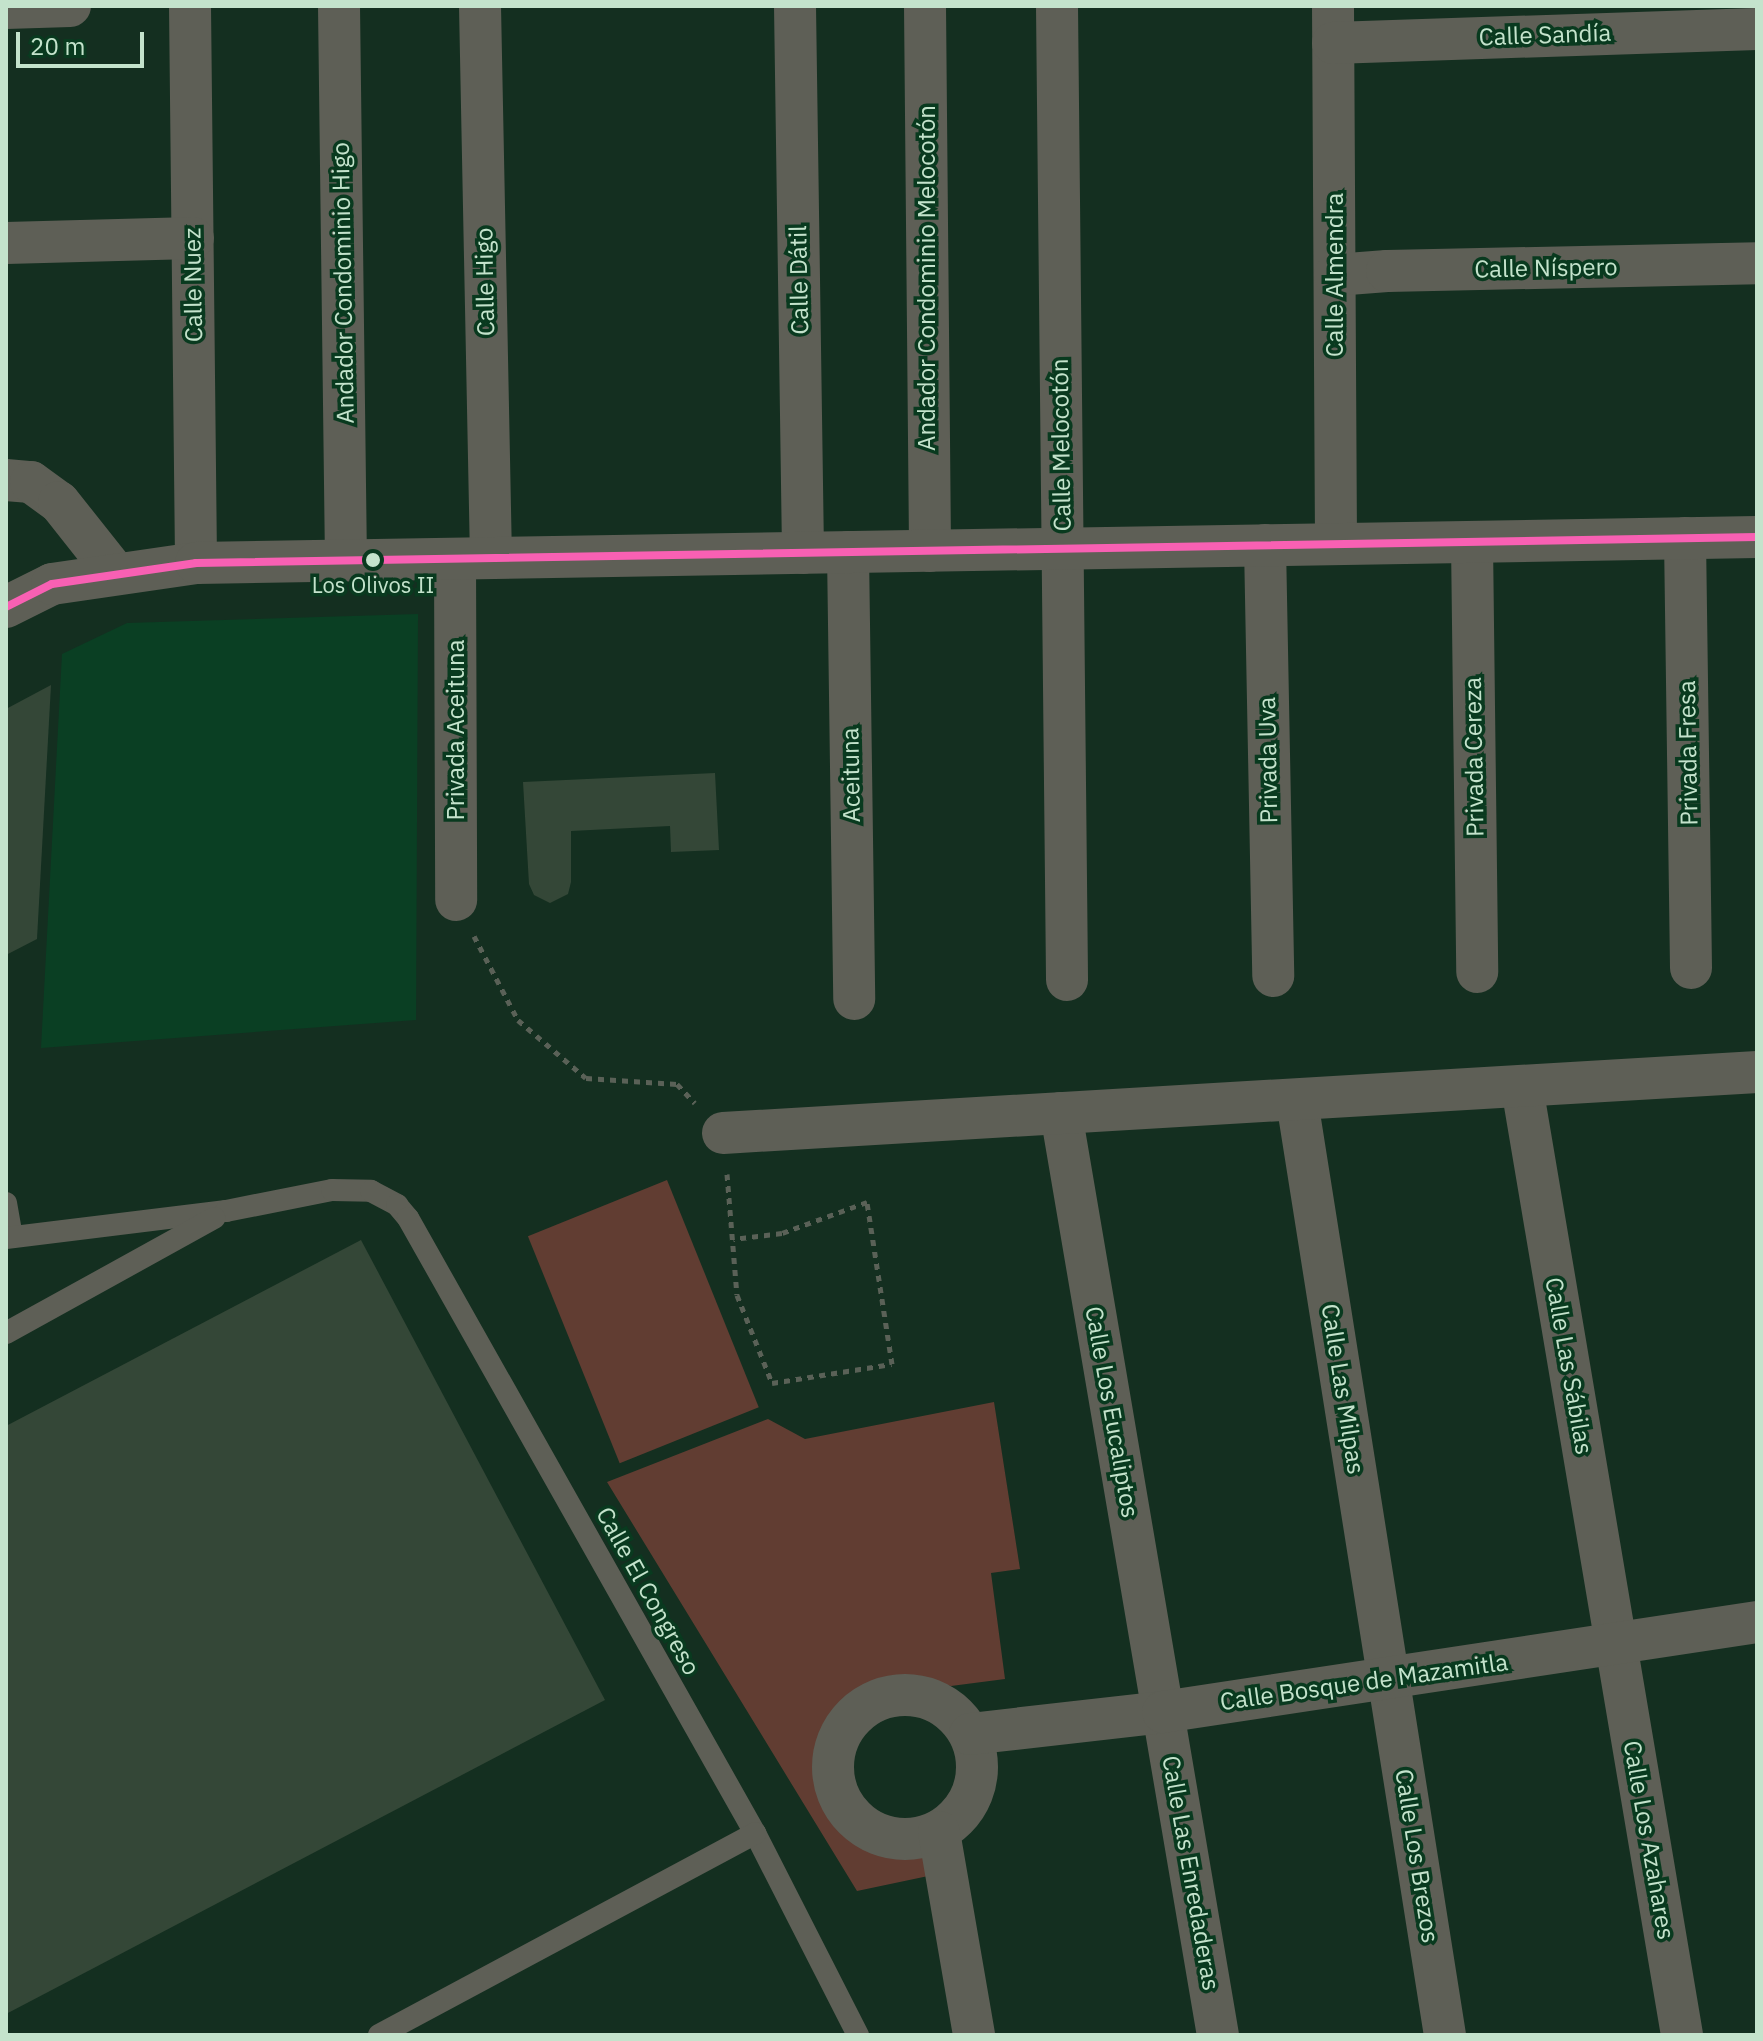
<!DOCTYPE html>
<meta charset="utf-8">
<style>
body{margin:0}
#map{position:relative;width:1763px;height:2041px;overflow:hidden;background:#142f20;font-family:"IBM Plex Sans",sans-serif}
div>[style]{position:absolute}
.built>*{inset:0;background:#0a3f23}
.green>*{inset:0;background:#613d32;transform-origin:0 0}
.building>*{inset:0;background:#344737}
.path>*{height:5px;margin-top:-2.5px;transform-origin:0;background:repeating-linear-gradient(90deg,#5a6157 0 6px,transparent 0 12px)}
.lane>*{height:22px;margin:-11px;padding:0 11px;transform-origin:11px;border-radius:11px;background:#5e5f56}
.street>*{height:42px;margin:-21px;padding:0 21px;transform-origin:21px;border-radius:21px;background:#5e5f56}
.street>.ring{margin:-21px;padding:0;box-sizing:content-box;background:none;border:42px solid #5e5f56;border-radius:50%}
.bus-1>*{height:8px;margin:-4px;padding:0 4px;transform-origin:4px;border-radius:4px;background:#f860b3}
.dots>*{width:22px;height:22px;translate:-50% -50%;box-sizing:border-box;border:4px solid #093a1f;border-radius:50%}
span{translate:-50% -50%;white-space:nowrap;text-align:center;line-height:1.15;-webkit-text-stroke:7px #093a1f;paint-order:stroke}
.bus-label{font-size:22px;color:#c4e3cc}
.street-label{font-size:24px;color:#c4e3cc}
.frame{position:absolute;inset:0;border:8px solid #c4e3cc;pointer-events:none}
.scale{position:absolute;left:16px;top:32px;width:128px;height:36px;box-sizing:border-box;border:4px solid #c4e3cc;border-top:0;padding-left:10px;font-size:24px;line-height:28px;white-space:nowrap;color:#c4e3cc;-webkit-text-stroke:6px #093a1f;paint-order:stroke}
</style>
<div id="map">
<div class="built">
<div style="clip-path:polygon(418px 614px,416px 1020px,41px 1048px,62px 654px,127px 623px)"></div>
</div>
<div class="green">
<div style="left:667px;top:1180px;width:245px;height:150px;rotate:68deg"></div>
<div style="clip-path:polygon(994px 1402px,1020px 1569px,991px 1573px,1005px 1679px,951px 1686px,912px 1676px,888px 1677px,859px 1690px,836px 1711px,821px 1738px,817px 1765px,822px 1793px,834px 1818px,856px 1839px,882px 1851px,906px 1855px,929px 1852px,933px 1875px,857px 1891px,607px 1482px,768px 1419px,805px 1439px)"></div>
</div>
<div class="building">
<div style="clip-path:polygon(51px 685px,37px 939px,6px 955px,6px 709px)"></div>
<div style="clip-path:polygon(715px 773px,719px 850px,671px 852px,670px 826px,571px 831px,571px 882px,568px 894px,550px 903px,534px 895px,529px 884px,523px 782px)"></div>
<div style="clip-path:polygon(361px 1240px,605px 1700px,6px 2014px,6px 1426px)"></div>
</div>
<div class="path">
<div style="left:474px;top:936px;width:95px;rotate:62.4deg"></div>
<div style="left:518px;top:1020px;width:89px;rotate:40.5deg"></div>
<div style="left:586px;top:1078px;width:91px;rotate:3.8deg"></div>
<div style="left:677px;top:1084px;width:26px;rotate:47deg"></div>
<div style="left:727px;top:1174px;width:121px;rotate:85.3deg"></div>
<div style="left:737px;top:1295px;width:95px;rotate:68.3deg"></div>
<div style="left:772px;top:1383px;width:121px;rotate:-9deg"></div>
<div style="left:892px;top:1364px;width:164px;rotate:-98.8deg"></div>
<div style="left:867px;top:1202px;width:90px;rotate:160deg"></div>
<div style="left:782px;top:1233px;width:49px;rotate:173deg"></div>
</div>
<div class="lane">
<div style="left:6px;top:1203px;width:34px;rotate:80deg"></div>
<div style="left:6px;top:1238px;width:222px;rotate:-7deg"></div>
<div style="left:226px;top:1211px;width:108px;rotate:-11.2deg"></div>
<div style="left:332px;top:1190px;width:39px;rotate:1deg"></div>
<div style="left:371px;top:1191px;width:30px;rotate:28deg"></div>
<div style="left:397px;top:1205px;width:17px;rotate:50deg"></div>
<div style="left:408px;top:1218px;width:706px;rotate:60.57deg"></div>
<div style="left:755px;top:1833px;width:227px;rotate:63deg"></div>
<div style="left:6px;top:1333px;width:238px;rotate:-28.9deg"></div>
<div style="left:379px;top:2035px;width:427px;rotate:-28.2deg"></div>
</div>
<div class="street">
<div style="left:190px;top:6px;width:557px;rotate:89.38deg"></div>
<div style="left:339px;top:6px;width:554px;rotate:89.28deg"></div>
<div style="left:480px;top:6px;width:552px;rotate:88.86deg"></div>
<div style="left:795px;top:6px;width:547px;rotate:89.16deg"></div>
<div style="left:925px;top:6px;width:545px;rotate:89.47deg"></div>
<div style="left:1057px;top:6px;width:974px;rotate:89.41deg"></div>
<div style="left:1333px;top:6px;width:538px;rotate:89.68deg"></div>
<div style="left:6px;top:8px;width:64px;rotate:-1.8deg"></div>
<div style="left:1333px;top:43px;width:424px;rotate:-1.9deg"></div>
<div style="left:6px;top:243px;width:187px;rotate:-1.5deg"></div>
<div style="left:1335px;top:275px;width:52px;rotate:-4.4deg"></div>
<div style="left:1387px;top:271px;width:370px;rotate:-1.2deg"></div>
<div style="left:6px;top:480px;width:25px;rotate:5deg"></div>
<div style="left:31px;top:482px;width:34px;rotate:36deg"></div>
<div style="left:59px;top:502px;width:92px;rotate:51.6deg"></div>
<div style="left:1685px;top:538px;width:430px;rotate:89.2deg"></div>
<div style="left:1472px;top:542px;width:430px;rotate:89.3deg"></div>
<div style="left:1265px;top:545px;width:431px;rotate:88.9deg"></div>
<div style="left:848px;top:552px;width:447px;rotate:89.2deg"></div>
<div style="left:455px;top:559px;width:341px;rotate:89.8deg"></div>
<div style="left:6px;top:607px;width:51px;rotate:-26.6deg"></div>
<div style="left:52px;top:584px;width:146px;rotate:-8.3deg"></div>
<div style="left:196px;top:563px;width:1561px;rotate:-0.95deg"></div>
<div style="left:1522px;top:1087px;width:961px;rotate:80.42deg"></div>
<div style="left:1297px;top:1101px;width:946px;rotate:81deg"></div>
<div style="left:1061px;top:1113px;width:935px;rotate:80.34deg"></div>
<div style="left:723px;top:1133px;width:1036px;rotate:-3.38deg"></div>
<div class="ring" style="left:833px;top:1695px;width:102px;height:102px"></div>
<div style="left:970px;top:1734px;width:194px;rotate:-6.5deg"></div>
<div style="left:1163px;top:1712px;width:601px;rotate:-8.62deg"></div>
<div style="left:939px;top:1832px;width:206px;rotate:80.2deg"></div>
</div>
<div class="bus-1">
<div style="left:6px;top:607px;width:51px;rotate:-26.6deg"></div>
<div style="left:52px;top:584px;width:146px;rotate:-8.3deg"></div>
<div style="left:196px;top:563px;width:1561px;rotate:-0.95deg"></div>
</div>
<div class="dots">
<div style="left:373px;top:560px;background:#c4e3cc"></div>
</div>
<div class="bus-label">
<span style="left:373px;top:585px">Los Olivos II</span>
</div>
<div class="street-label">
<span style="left:1545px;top:35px;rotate:-2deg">Calle Sandía</span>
<span style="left:1546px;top:268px;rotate:-1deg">Calle Níspero</span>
<span style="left:1335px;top:275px;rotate:-90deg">Calle Almendra</span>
<span style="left:927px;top:278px;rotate:-90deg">Andador Condominio Melocotón</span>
<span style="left:799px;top:280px;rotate:-91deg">Calle Dátil</span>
<span style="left:485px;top:282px;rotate:-91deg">Calle Higo</span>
<span style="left:343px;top:283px;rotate:-91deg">Andador Condominio Higo</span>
<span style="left:193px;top:285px;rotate:-91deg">Calle Nuez</span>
<span style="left:1061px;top:445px;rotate:-91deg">Calle Melocotón</span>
<span style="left:456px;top:730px;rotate:-90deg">Privada Aceituna</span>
<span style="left:1688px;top:753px;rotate:-91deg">Privada Fresa</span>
<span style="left:1474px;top:757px;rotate:-91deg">Privada Cereza</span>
<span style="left:1268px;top:760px;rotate:-91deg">Privada Uva</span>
<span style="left:851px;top:775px;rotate:-91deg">Aceituna</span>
<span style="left:1569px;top:1366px;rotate:80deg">Calle Las Sábilas</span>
<span style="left:1343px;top:1389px;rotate:81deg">Calle Las Milpas</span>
<span style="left:1112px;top:1412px;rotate:80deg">Calle Los Eucaliptos</span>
<span style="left:648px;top:1591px;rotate:61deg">Calle El Congreso</span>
<span style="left:1364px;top:1682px;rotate:-8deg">Calle Bosque de Mazamitla</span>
<span style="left:1649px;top:1840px;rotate:80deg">Calle Los Azahares</span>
<span style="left:1417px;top:1856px;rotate:81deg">Calle Los Brezos</span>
<span style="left:1191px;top:1873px;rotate:80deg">Calle Las Enredaderas</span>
</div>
<div class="frame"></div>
<div class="scale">20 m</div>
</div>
